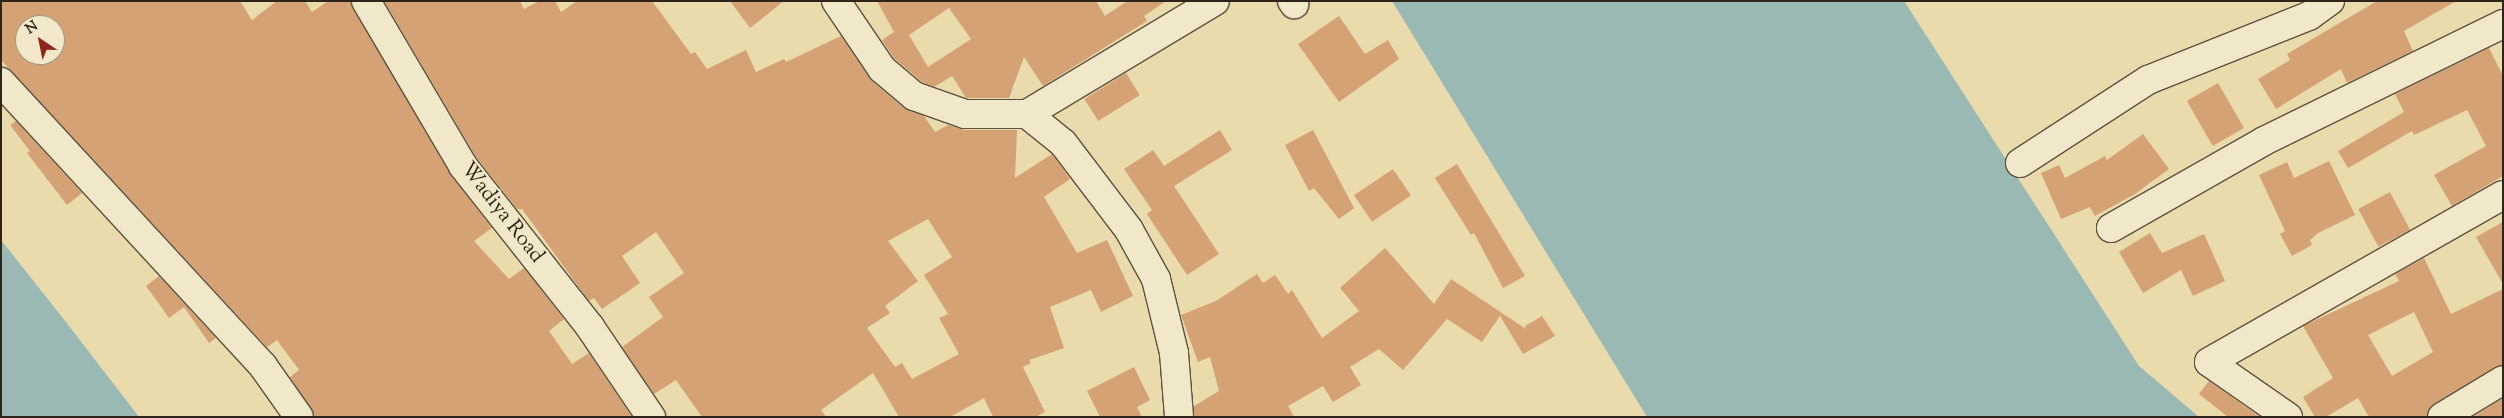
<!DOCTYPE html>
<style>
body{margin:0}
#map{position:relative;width:2504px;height:418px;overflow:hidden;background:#eadbac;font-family:"Sorts Mill Goudy",serif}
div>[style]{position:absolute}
.water>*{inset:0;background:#9bb9b4}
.building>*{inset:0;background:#d5a276;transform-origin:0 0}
.roads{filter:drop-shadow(1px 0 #5d523e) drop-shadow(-1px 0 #5d523e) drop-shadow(0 1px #5d523e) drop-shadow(0 -1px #5d523e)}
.minor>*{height:28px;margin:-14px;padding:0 14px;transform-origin:14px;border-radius:14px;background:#f1e8c9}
span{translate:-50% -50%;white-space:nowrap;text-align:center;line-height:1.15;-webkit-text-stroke:4.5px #f1e8c9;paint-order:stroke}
.street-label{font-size:21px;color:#2e2419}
.frame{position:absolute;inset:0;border:2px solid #2e2419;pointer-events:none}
.north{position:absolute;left:15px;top:15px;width:50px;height:50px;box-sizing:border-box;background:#f1e8c9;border:1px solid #a39a83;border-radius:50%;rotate:326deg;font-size:14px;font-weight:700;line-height:20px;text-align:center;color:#2e2419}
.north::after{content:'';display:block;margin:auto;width:18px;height:22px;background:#8f2418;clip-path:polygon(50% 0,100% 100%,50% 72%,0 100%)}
</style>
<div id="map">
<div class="water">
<div style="clip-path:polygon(1392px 1px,1904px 1px,2139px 366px,2199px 417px,1647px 417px)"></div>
<div style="clip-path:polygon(1px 240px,66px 322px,139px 417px,1px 417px)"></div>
</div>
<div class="building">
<div style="clip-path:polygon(evenodd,1px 1px,240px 1px,252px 20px,277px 1px,305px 1px,312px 12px,328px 1px,350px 1px,450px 174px,492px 228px,474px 241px,509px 279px,524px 268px,564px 319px,549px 331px,572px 364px,589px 353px,632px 417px,316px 417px,290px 377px,299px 370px,277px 340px,267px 347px,1px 60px,1px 1px,25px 25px,55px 25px,55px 55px,25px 55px,25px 25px)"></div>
<div style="clip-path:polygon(evenodd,384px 1px,520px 1px,524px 9px,539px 1px,555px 1px,561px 12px,577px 1px,652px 1px,691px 54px,695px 52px,707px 69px,746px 50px,756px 72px,784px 59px,786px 62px,841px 36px,872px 81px,904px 108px,924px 116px,935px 132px,948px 125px,965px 130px,1017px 130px,1015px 178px,1052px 154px,1070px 179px,1044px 197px,1077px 253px,1107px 240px,1133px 296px,1101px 312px,1091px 290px,1050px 307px,1064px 348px,1029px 360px,1031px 363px,1023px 367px,1045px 412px,1035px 417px,993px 417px,984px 398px,950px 417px,899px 417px,873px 373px,821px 410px,826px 417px,702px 417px,676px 380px,654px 394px,622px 347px,663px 317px,649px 297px,684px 273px,656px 232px,622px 256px,640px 283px,602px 309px,594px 298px,589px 301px,522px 209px,517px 209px,476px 157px,384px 1px,928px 219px,952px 257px,924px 275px,948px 314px,939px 318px,959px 354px,912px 379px,902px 363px,895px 367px,867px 328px,890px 313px,885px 306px,918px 281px,888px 241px,928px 219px)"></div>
<div style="clip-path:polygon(730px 1px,784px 1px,750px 28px)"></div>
<div style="clip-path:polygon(evenodd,877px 1px,1096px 1px,1105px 16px,1127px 1px,1166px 1px,1144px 16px,1147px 21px,1043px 86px,1024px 57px,1009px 98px,966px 98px,952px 76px,934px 87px,922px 82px,894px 58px,882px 40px,894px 32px,877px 1px,949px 8px,971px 39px,928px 67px,909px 35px,949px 8px)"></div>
<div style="clip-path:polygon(2377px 1px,2456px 1px,2404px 31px,2413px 51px,2347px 83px,2341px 69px,2276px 109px,2258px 79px,2290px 60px,2287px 54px)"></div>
<div style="clip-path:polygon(1339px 16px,1365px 54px,1388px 40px,1399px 59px,1339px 102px,1298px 44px)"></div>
<div style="clip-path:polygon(2489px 48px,2503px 76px,2503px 176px,2452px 206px,2434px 175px,2486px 146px,2467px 110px,2414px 135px,2412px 131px,2348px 168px,2338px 151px,2404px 112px,2395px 94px)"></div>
<div style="left:1126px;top:73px;width:26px;height:49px;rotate:58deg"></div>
<div style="left:2218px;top:83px;width:52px;height:36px;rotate:60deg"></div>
<div style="clip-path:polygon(16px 121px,82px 193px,67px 205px,27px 153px,30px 151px,10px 125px)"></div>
<div style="clip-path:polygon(1220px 130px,1232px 150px,1174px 186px,1219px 254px,1187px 275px,1147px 214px,1152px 210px,1124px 169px,1153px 150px,1164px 166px)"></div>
<div style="clip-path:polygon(1313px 130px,1354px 208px,1339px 219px,1314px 188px,1309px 191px,1285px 145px)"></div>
<div style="clip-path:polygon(2143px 134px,2169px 169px,2135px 194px,2095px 216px,2090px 207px,2061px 219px,2041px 173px,2059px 165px,2065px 178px,2105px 156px,2107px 160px)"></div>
<div style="clip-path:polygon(2329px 161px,2355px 215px,2318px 233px,2310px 240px,2312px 245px,2292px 256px,2280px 234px,2285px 231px,2259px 175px,2287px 162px,2294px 178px)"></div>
<div style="clip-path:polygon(1457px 164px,1525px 276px,1503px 288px,1474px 233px,1471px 235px,1435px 178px)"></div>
<div style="left:1393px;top:169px;width:32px;height:47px;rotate:56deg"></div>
<div style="left:2390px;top:192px;width:43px;height:36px;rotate:62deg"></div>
<div style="clip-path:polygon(2503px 222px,2503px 284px,2476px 237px)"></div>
<div style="clip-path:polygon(2150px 233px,2162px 253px,2204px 234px,2225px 281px,2193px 296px,2181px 270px,2143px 293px,2119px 252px)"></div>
<div style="clip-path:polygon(1385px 248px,1434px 304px,1451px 279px,1526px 329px,1525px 326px,1542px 316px,1555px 336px,1523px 354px,1500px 316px,1482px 342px,1447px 319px,1403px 370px,1379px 349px,1350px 367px,1361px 385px,1333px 402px,1323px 386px,1288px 406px,1294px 417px,1194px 417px,1194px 406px,1219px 391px,1210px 357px,1198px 362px,1181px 315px,1216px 301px,1257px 274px,1263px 283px,1275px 275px,1288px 294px,1292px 290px,1322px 338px,1359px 311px,1340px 288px)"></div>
<div style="clip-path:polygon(evenodd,2424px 258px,2451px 314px,2503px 289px,2503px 364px,2434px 404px,2426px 417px,2369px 417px,2358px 398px,2326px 417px,2315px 417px,2303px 397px,2333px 378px,2303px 326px,2399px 281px,2395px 274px,2424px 258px,2414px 312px,2433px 352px,2392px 376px,2368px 335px,2414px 312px)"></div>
<div style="clip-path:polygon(159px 276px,216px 338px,209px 343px,184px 307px,169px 318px,146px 286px)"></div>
<div style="clip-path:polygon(1134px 367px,1150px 400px,1137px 407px,1142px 417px,1100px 417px,1087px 391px)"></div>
<div style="clip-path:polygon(2209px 381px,2260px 417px,2228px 417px,2199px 394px)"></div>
<div style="clip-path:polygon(2503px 398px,2503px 417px,2473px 417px)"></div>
</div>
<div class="roads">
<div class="minor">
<div style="left:366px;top:1px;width:191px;rotate:59.5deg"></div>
<div style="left:463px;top:166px;width:205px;rotate:51.7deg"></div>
<div style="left:590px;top:327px;width:109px;rotate:55.9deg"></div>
<div style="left:836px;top:1px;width:82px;rotate:55.9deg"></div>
<div style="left:882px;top:69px;width:42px;rotate:40.2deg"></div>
<div style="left:914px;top:96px;width:54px;rotate:19.4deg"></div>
<div style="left:965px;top:114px;width:62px"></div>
<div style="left:1027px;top:114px;width:46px;rotate:38.9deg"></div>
<div style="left:1063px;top:143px;width:109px;rotate:52.8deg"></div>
<div style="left:1129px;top:230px;width:56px;rotate:61.1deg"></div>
<div style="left:1156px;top:279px;width:76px;rotate:76.3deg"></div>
<div style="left:1174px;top:353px;width:64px;rotate:85.5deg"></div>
<div style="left:1292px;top:1px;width:4px;rotate:56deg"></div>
<div style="left:1px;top:82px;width:386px;rotate:47.3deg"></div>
<div style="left:263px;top:366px;width:62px;rotate:54.8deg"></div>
<div style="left:1027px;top:114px;width:219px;rotate:-31deg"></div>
<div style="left:2020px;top:163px;width:153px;rotate:-33deg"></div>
<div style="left:2148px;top:80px;width:173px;rotate:-21.7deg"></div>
<div style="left:2309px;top:16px;width:26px;rotate:-36deg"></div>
<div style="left:2111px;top:228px;width:176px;rotate:-29.6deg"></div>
<div style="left:2264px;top:141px;width:266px;rotate:-26.1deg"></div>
<div style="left:2288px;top:417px;width:96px;rotate:-145.2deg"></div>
<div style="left:2209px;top:362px;width:338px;rotate:-29.6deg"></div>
<div style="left:2442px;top:417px;width:71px;rotate:-31.2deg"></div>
</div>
</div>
<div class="street-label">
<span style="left:502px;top:213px;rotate:52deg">Wadiya Road</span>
</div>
<div class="frame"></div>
<div class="north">N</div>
</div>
